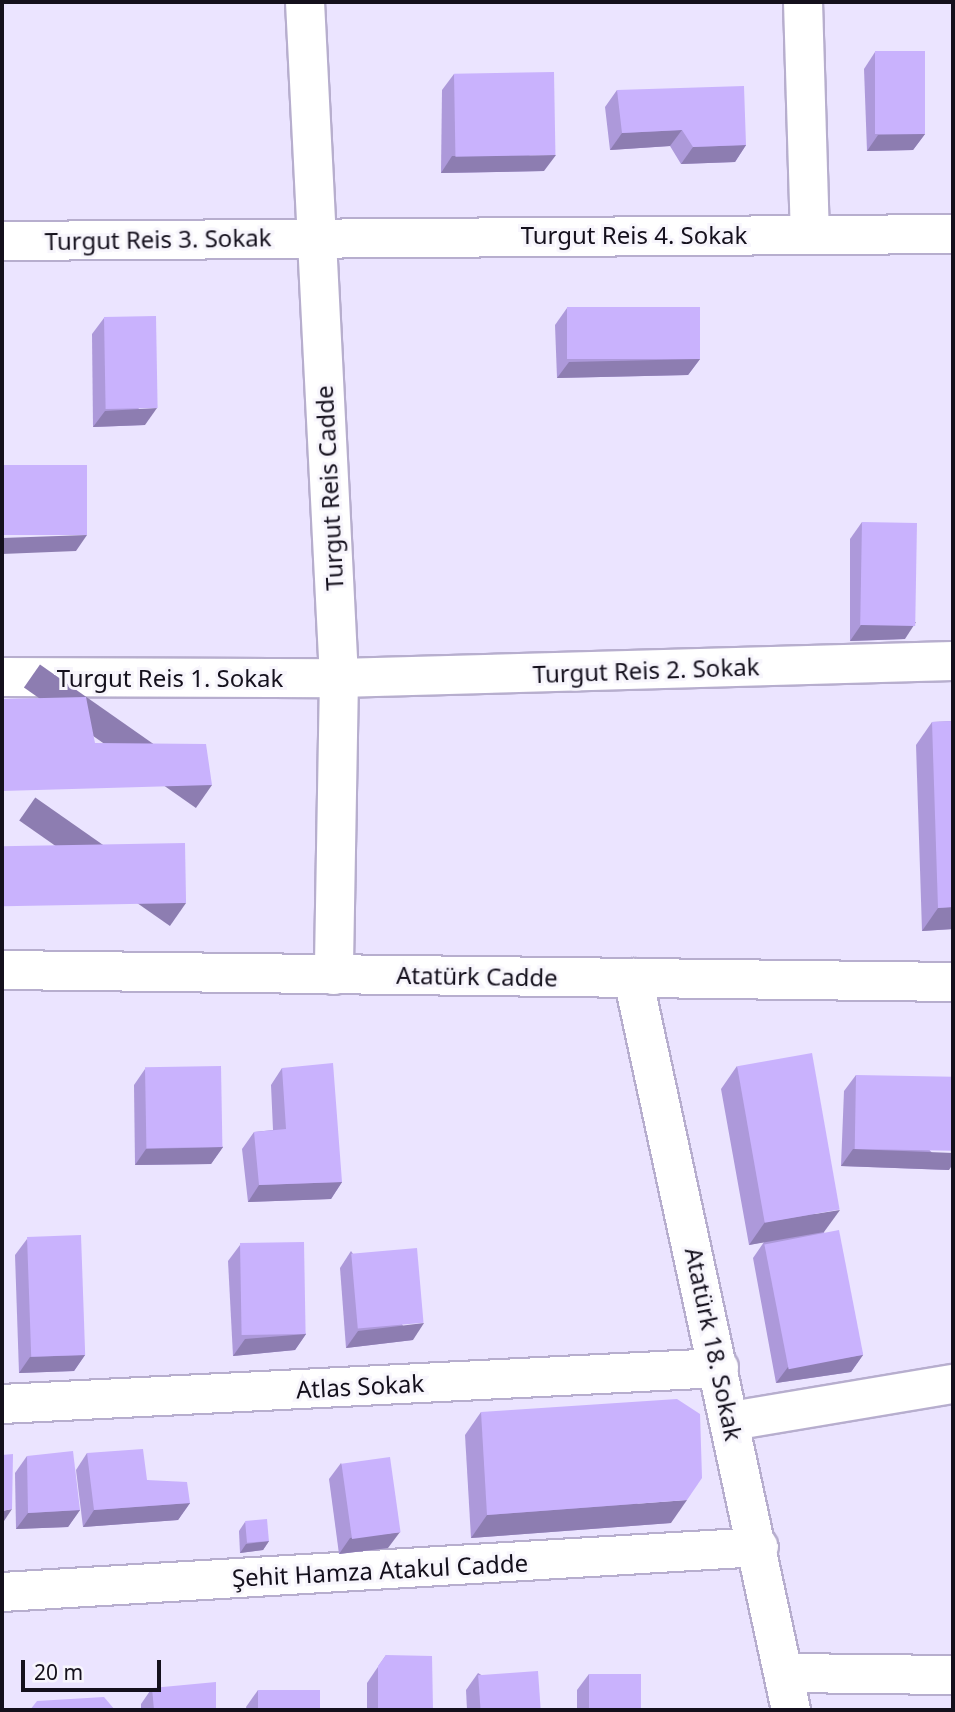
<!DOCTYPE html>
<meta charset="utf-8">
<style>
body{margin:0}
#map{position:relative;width:955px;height:1712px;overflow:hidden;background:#ebe4ff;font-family:"Noto Sans",sans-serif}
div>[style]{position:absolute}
.roads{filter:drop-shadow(2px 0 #b7aece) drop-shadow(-2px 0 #b7aece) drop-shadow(0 2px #b7aece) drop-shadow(0 -2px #b7aece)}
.minor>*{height:38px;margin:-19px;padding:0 19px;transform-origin:19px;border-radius:19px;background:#fff}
.major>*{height:38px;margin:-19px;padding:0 19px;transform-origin:19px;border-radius:19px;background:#fff}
.wall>*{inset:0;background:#ad99da}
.shaded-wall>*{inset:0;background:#8d7db1;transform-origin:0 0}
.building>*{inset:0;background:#c9b2fd;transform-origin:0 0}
span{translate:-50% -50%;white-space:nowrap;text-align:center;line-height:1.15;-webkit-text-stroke:6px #f7f5fc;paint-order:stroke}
.street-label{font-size:24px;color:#14101c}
.frame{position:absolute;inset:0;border:4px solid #14101c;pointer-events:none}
.scale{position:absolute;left:21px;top:1660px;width:140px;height:32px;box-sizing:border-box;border:4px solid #14101c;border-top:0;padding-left:9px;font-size:21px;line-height:24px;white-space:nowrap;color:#14101c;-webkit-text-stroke:5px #f7f5fc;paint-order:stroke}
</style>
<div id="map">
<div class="roads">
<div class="minor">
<div style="left:305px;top:2px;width:677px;rotate:87.12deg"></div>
<div style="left:339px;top:678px;width:297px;rotate:91deg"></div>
<div style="left:803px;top:2px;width:232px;rotate:88.3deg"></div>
<div style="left:2px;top:241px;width:951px;rotate:-0.42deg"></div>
<div style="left:2px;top:677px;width:337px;rotate:0.2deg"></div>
<div style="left:339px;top:678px;width:614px;rotate:-1.59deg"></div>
<div style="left:633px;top:978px;width:749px;rotate:77.82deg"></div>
<div style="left:2px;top:1404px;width:718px;rotate:-2.87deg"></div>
<div style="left:731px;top:1421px;width:225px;rotate:-9.5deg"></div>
<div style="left:2px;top:1592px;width:758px;rotate:-3.4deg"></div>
<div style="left:787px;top:1673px;width:166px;rotate:0.7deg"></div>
</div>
<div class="major">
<div style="left:2px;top:970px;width:951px;rotate:0.72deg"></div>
</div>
</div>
<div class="wall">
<div style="clip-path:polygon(875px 52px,925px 134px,913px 150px,867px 151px,864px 69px)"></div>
<div style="clip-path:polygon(454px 74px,544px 171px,441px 173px,442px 90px)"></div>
<div style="clip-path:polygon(617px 90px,746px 145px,735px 162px,681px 164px,670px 146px,610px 150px,605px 107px)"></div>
<div style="clip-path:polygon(567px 308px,700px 359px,688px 375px,557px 378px,555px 325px)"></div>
<div style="clip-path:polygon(104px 318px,145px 425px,93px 427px,92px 334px)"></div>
<div style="clip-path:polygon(862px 522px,905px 639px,850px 641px,850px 539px)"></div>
<div style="clip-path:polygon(953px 721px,953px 929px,922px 931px,916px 745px,932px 722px)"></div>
<div style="clip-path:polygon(737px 1066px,824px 1232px,863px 1355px,851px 1372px,776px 1383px,753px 1258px,764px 1242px,749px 1245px,721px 1089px)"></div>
<div style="clip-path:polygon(282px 1068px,342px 1182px,331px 1199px,248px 1202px,242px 1149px,254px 1132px,273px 1130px,271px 1085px)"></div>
<div style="clip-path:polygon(145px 1069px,223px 1147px,211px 1164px,135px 1165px,134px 1085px)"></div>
<div style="clip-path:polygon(856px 1075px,949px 1170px,841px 1166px,844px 1091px)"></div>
<div style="clip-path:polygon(27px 1239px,85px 1355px,74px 1371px,19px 1373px,15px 1255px)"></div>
<div style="clip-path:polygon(240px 1245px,306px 1334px,295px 1350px,233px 1356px,228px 1261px)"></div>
<div style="clip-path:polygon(351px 1251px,413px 1340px,346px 1348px,340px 1268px)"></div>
<div style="clip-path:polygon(481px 1412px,671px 1523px,471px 1538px,465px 1435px)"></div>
<div style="clip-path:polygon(87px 1453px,147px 1480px,190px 1503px,178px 1520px,83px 1527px,76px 1470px)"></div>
<div style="clip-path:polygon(27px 1456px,80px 1510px,68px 1527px,16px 1529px,15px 1473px)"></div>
<div style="clip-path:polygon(341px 1463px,388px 1548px,339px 1554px,329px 1479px)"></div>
<div style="clip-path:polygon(245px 1522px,269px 1541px,263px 1550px,240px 1553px,239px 1531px)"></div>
<div style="clip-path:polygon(386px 1655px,433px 1710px,367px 1710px,367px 1683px)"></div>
<div style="clip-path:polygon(478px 1673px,541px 1710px,467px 1710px,466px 1690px)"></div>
<div style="clip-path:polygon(589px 1674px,641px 1710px,577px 1710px,577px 1690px)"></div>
<div style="clip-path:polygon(152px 1688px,216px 1710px,141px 1710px,141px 1704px)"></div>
<div style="clip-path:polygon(258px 1690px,322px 1710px,247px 1710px,246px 1707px)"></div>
</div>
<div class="shaded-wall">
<div style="clip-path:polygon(682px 130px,670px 146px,610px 150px,622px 133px)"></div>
<div style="clip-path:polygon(925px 134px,913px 150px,867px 151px,878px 135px)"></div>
<div style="clip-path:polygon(746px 145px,735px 162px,681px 164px,693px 147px)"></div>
<div style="clip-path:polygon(556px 155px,544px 171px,441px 173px,452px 156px)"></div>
<div style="clip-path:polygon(700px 359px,688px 375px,557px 378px,569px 362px)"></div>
<div style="clip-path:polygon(157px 408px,145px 425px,93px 427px,105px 411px)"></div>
<div style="clip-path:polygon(87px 535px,76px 551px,2px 554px,2px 538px)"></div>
<div style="clip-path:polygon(916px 622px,905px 639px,850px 641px,861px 625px)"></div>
<div style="left:212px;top:785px;width:28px;height:210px;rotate:125deg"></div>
<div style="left:186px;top:903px;width:28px;height:184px;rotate:125deg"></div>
<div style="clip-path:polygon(953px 907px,953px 929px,922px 931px,938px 908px)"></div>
<div style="clip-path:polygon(223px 1147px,211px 1164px,135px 1165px,146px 1149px)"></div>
<div style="clip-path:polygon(853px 1149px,953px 1153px,953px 1164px,949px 1170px,841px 1166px)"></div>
<div style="clip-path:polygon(342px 1182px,331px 1199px,248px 1202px,259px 1185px)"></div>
<div style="clip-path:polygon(840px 1210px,824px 1232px,749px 1245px,765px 1222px)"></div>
<div style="clip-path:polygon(424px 1323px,413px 1340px,346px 1348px,358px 1331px)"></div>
<div style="clip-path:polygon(306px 1334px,295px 1350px,233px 1356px,245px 1339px)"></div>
<div style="clip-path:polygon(85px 1355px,74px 1371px,19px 1373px,30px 1357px)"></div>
<div style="clip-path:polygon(863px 1355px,851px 1372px,776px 1383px,788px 1367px)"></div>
<div style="clip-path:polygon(687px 1500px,671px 1523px,471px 1538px,487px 1515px)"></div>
<div style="clip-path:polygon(190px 1503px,178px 1520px,83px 1527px,94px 1510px)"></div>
<div style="clip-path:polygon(12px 1509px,2px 1524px,2px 1511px)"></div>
<div style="clip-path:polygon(80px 1510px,68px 1527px,16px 1529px,28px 1513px)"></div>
<div style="clip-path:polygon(400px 1532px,388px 1548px,339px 1554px,350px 1538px)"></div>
<div style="clip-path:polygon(269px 1541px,263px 1550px,240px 1553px,246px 1544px)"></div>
</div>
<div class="building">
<div style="left:925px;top:51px;width:83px;height:50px;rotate:90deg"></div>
<div style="left:554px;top:72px;width:83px;height:100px;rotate:89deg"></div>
<div style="clip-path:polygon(744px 86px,746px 145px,693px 147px,682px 130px,622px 133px,617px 90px)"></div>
<div style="left:700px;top:307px;width:52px;height:133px;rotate:90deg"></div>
<div style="left:156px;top:316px;width:92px;height:52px;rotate:89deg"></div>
<div style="left:87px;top:465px;width:70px;height:85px;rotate:90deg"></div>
<div style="left:862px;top:522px;width:55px;height:103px;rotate:1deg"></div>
<div style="clip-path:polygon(86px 697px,95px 743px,206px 744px,212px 785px,2px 791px,2px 699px)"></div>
<div style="clip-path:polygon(953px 721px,953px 907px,938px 908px,932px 722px)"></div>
<div style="left:185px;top:843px;width:60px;height:183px;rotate:89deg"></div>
<div style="left:812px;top:1053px;width:159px;height:76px;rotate:80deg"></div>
<div style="clip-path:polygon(333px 1063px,342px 1182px,259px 1185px,254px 1132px,286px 1129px,282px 1068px)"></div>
<div style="left:221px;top:1066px;width:81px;height:76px;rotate:89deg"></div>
<div style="left:856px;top:1075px;width:97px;height:74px;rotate:1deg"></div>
<div style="left:839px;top:1230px;width:127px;height:76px;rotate:79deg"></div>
<div style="left:81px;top:1235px;width:120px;height:54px;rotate:88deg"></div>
<div style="left:304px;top:1242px;width:92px;height:64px;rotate:89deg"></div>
<div style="left:417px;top:1248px;width:75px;height:66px;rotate:85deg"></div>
<div style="clip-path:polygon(677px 1399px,700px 1414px,702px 1478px,687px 1500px,487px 1515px,481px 1412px)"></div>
<div style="clip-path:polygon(143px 1449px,147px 1480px,187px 1482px,190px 1503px,94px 1510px,87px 1453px)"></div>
<div style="clip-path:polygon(73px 1451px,80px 1510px,28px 1513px,27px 1456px)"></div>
<div style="clip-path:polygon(13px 1454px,12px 1509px,2px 1511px,2px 1455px)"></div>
<div style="left:390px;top:1457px;width:76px;height:49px;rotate:82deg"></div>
<div style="left:267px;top:1519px;width:22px;height:22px;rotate:85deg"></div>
<div style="clip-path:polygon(386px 1655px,432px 1656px,433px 1710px,378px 1710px,378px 1666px)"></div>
<div style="left:538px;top:1671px;width:39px;height:60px;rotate:86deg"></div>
<div style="left:589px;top:1674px;width:52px;height:36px"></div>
<div style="clip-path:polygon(216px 1682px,216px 1710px,154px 1710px,152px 1688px)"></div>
<div style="left:258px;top:1690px;width:62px;height:20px"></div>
<div style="clip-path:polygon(104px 1697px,115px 1710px,30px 1710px,37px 1701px)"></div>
</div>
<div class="street-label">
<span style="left:634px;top:235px">Turgut Reis 4. Sokak</span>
<span style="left:158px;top:239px;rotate:-1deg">Turgut Reis 3. Sokak</span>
<span style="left:329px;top:488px;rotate:-93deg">Turgut Reis Cadde</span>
<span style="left:646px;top:670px;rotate:-2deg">Turgut Reis 2. Sokak</span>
<span style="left:170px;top:678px">Turgut Reis 1. Sokak</span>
<span style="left:477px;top:976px;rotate:1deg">Atatürk Cadde</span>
<span style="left:714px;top:1344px;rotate:78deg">Atatürk 18. Sokak</span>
<span style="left:360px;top:1386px;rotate:-3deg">Atlas Sokak</span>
<span style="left:380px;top:1570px;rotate:-3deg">Şehit Hamza Atakul Cadde</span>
</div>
<div class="frame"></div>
<div class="scale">20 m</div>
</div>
